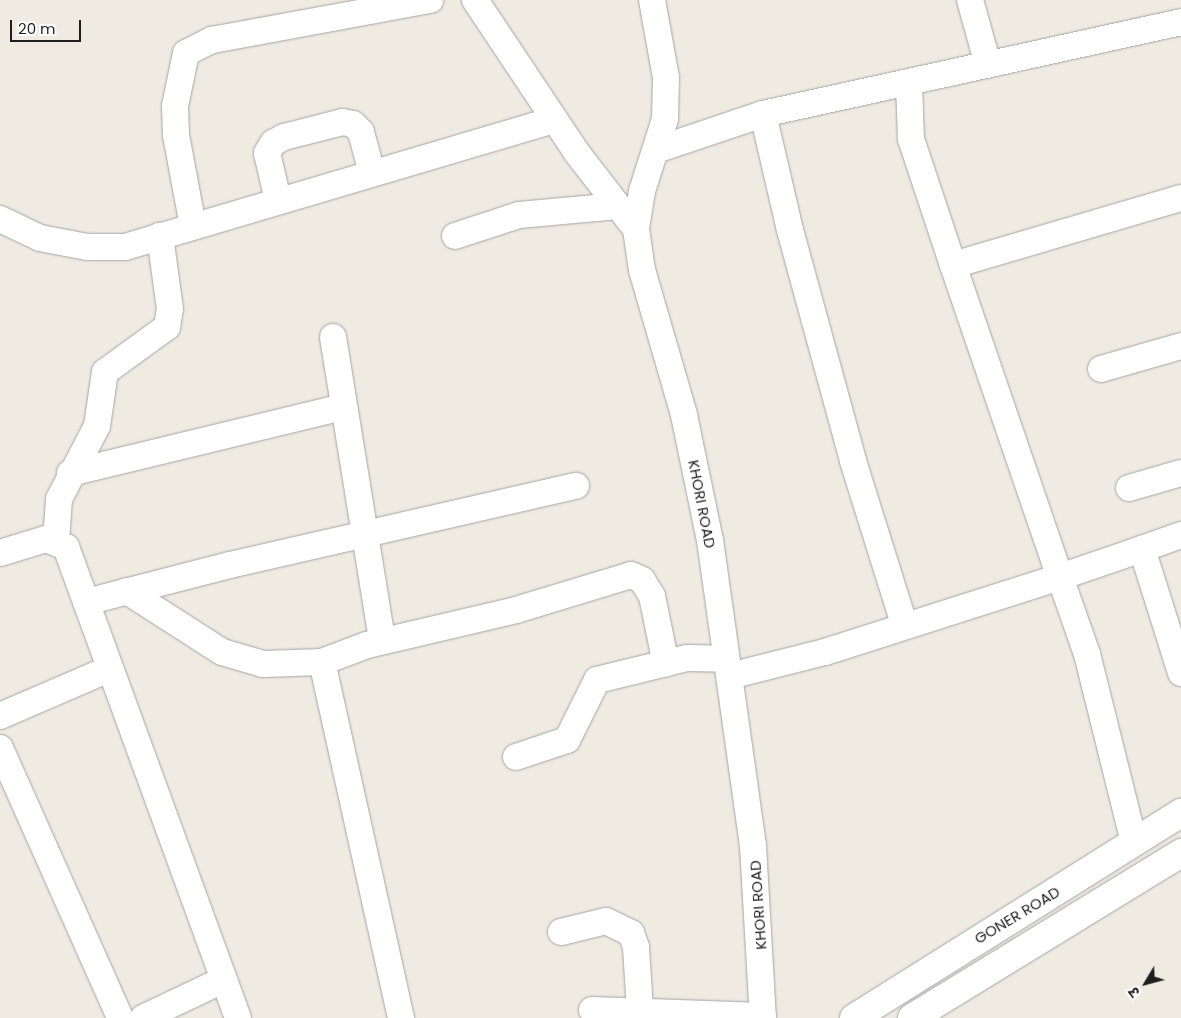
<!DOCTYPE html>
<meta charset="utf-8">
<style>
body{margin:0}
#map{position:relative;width:1181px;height:1018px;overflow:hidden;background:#f0ebe2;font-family:Poppins,"Noto Sans Devanagari",sans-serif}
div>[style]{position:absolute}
.roads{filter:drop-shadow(0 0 1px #a5a5a5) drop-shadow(0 0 1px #a5a5a5)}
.minor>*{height:26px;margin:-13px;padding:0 13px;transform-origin:13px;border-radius:13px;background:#fff}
.tertiary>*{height:28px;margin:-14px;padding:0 14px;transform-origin:14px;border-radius:14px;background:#fff}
span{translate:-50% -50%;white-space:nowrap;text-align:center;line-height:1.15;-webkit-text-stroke:5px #fff;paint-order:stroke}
.street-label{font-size:15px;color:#1e1e1e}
.north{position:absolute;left:1121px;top:958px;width:50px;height:50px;-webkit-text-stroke:4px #fff;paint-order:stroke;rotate:233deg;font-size:14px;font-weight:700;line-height:20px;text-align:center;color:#1e1e1e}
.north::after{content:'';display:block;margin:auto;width:18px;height:22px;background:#1e1e1e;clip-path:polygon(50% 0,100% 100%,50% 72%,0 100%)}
.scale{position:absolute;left:10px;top:20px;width:71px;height:22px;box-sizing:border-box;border:2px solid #1e1e1e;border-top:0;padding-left:6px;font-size:15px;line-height:18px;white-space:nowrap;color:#1e1e1e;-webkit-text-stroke:4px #fff;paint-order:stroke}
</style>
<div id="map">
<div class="roads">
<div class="minor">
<div style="left:475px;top:0;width:184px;rotate:56.3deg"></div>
<div style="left:577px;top:153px;width:96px;rotate:52.2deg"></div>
<div style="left:652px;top:0;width:79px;rotate:79.8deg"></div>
<div style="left:666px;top:78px;width:41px;rotate:91.4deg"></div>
<div style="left:665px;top:119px;width:76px;rotate:107.7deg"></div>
<div style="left:642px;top:191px;width:38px;rotate:99deg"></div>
<div style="left:636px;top:229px;width:41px;rotate:81.7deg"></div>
<div style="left:642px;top:270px;width:151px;rotate:73.8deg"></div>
<div style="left:684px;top:415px;width:128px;rotate:78.3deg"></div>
<div style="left:710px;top:540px;width:309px;rotate:82deg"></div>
<div style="left:753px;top:846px;width:172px;rotate:86.7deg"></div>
<div style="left:970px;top:0;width:67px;rotate:74.5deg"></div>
<div style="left:909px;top:83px;width:56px;rotate:88deg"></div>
<div style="left:911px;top:139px;width:133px;rotate:71.6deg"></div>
<div style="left:953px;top:265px;width:238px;rotate:-16.4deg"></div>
<div style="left:763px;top:114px;width:119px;rotate:76.9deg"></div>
<div style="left:790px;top:230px;width:239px;rotate:74.7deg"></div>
<div style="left:853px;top:461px;width:171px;rotate:72.6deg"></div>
<div style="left:659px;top:149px;width:110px;rotate:-18.6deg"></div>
<div style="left:763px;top:114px;width:428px;rotate:-12.4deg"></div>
<div style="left:278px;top:200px;width:48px;rotate:-103.2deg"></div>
<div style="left:267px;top:153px;width:12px;rotate:-59deg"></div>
<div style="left:273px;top:143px;width:13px;rotate:-29deg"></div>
<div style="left:284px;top:137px;width:61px;rotate:-14.3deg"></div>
<div style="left:343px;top:122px;width:10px;rotate:11deg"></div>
<div style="left:353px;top:124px;width:11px;rotate:45deg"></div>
<div style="left:361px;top:132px;width:42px;rotate:75deg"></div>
<div style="left:0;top:219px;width:44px;rotate:25.4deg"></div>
<div style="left:40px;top:238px;width:48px;rotate:10.8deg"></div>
<div style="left:87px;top:247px;width:38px"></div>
<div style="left:125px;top:247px;width:448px;rotate:-16.5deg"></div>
<div style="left:193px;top:226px;width:93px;rotate:-100.6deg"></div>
<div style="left:176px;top:135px;width:29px;rotate:-92deg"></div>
<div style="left:175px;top:106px;width:54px;rotate:-78.3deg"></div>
<div style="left:186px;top:53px;width:29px;rotate:-27deg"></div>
<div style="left:212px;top:40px;width:222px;rotate:-10.4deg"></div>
<div style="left:455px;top:236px;width:67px;rotate:-18.2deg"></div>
<div style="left:519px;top:215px;width:99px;rotate:-5.2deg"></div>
<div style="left:953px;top:265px;width:330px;rotate:71.1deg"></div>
<div style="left:1060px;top:577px;width:87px;rotate:-18.9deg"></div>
<div style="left:333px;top:337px;width:308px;rotate:80.8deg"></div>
<div style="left:1101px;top:369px;width:83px;rotate:-16deg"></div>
<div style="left:70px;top:473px;width:281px;rotate:-13.6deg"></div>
<div style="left:1129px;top:488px;width:54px;rotate:-16.1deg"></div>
<div style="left:1181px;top:535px;width:41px;rotate:160.3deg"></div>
<div style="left:1142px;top:549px;width:130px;rotate:72.5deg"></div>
<div style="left:56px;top:541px;width:42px;rotate:-85.9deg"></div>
<div style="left:59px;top:499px;width:82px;rotate:-62.5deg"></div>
<div style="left:97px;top:426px;width:55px;rotate:-81.6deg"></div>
<div style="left:105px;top:372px;width:77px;rotate:-36deg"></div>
<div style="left:167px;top:327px;width:18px;rotate:-81deg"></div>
<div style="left:170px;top:309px;width:74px;rotate:-97.8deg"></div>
<div style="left:0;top:553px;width:48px;rotate:-16.9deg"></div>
<div style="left:46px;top:539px;width:22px;rotate:22deg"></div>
<div style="left:66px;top:547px;width:501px;rotate:69.94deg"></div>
<div style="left:127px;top:591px;width:113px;rotate:32.7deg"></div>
<div style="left:222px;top:652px;width:43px;rotate:16.3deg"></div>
<div style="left:263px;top:664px;width:59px;rotate:-1.9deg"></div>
<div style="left:86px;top:602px;width:149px;rotate:-14.4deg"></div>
<div style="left:230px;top:565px;width:355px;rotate:-12.9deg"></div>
<div style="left:730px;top:676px;width:98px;rotate:-14.2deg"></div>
<div style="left:825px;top:652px;width:247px;rotate:-17.7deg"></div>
<div style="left:1060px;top:577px;width:82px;rotate:70.7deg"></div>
<div style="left:1087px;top:654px;width:194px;rotate:76deg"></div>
<div style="left:0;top:716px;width:119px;rotate:-23.3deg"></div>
<div style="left:0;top:748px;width:295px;rotate:66deg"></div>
<div style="left:516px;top:757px;width:54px;rotate:-18.4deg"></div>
<div style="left:567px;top:740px;width:67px;rotate:-63.4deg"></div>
<div style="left:597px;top:680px;width:93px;rotate:-13.7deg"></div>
<div style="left:687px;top:658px;width:39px;rotate:1deg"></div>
<div style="left:561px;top:932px;width:46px;rotate:-13.7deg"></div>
<div style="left:606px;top:921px;width:28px;rotate:26deg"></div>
<div style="left:631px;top:933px;width:15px;rotate:70deg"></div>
<div style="left:636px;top:947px;width:64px;rotate:86.4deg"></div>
<div style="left:592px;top:1010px;width:171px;rotate:2deg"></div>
<div style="left:143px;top:1018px;width:89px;rotate:-25.4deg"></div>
<div style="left:401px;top:1018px;width:365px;rotate:-102.5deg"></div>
<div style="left:322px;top:662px;width:48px;rotate:-20.7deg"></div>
<div style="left:367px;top:645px;width:153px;rotate:-13.2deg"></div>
<div style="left:516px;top:610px;width:120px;rotate:-16.9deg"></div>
<div style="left:631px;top:575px;width:12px;rotate:24deg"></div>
<div style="left:642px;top:580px;width:19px;rotate:58deg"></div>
<div style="left:652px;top:596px;width:69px;rotate:78.4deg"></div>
</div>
<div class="tertiary">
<div style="left:854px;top:1018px;width:386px;rotate:-32.1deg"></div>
<div style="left:912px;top:1018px;width:316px;rotate:-31.5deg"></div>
</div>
</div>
<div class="street-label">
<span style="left:702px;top:504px;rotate:79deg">KHORI ROAD</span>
<span style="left:758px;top:905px;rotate:-94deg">KHORI ROAD</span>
<span style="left:1017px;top:915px;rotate:-31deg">GONER ROAD</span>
</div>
<div class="north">उ</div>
<div class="scale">20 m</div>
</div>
